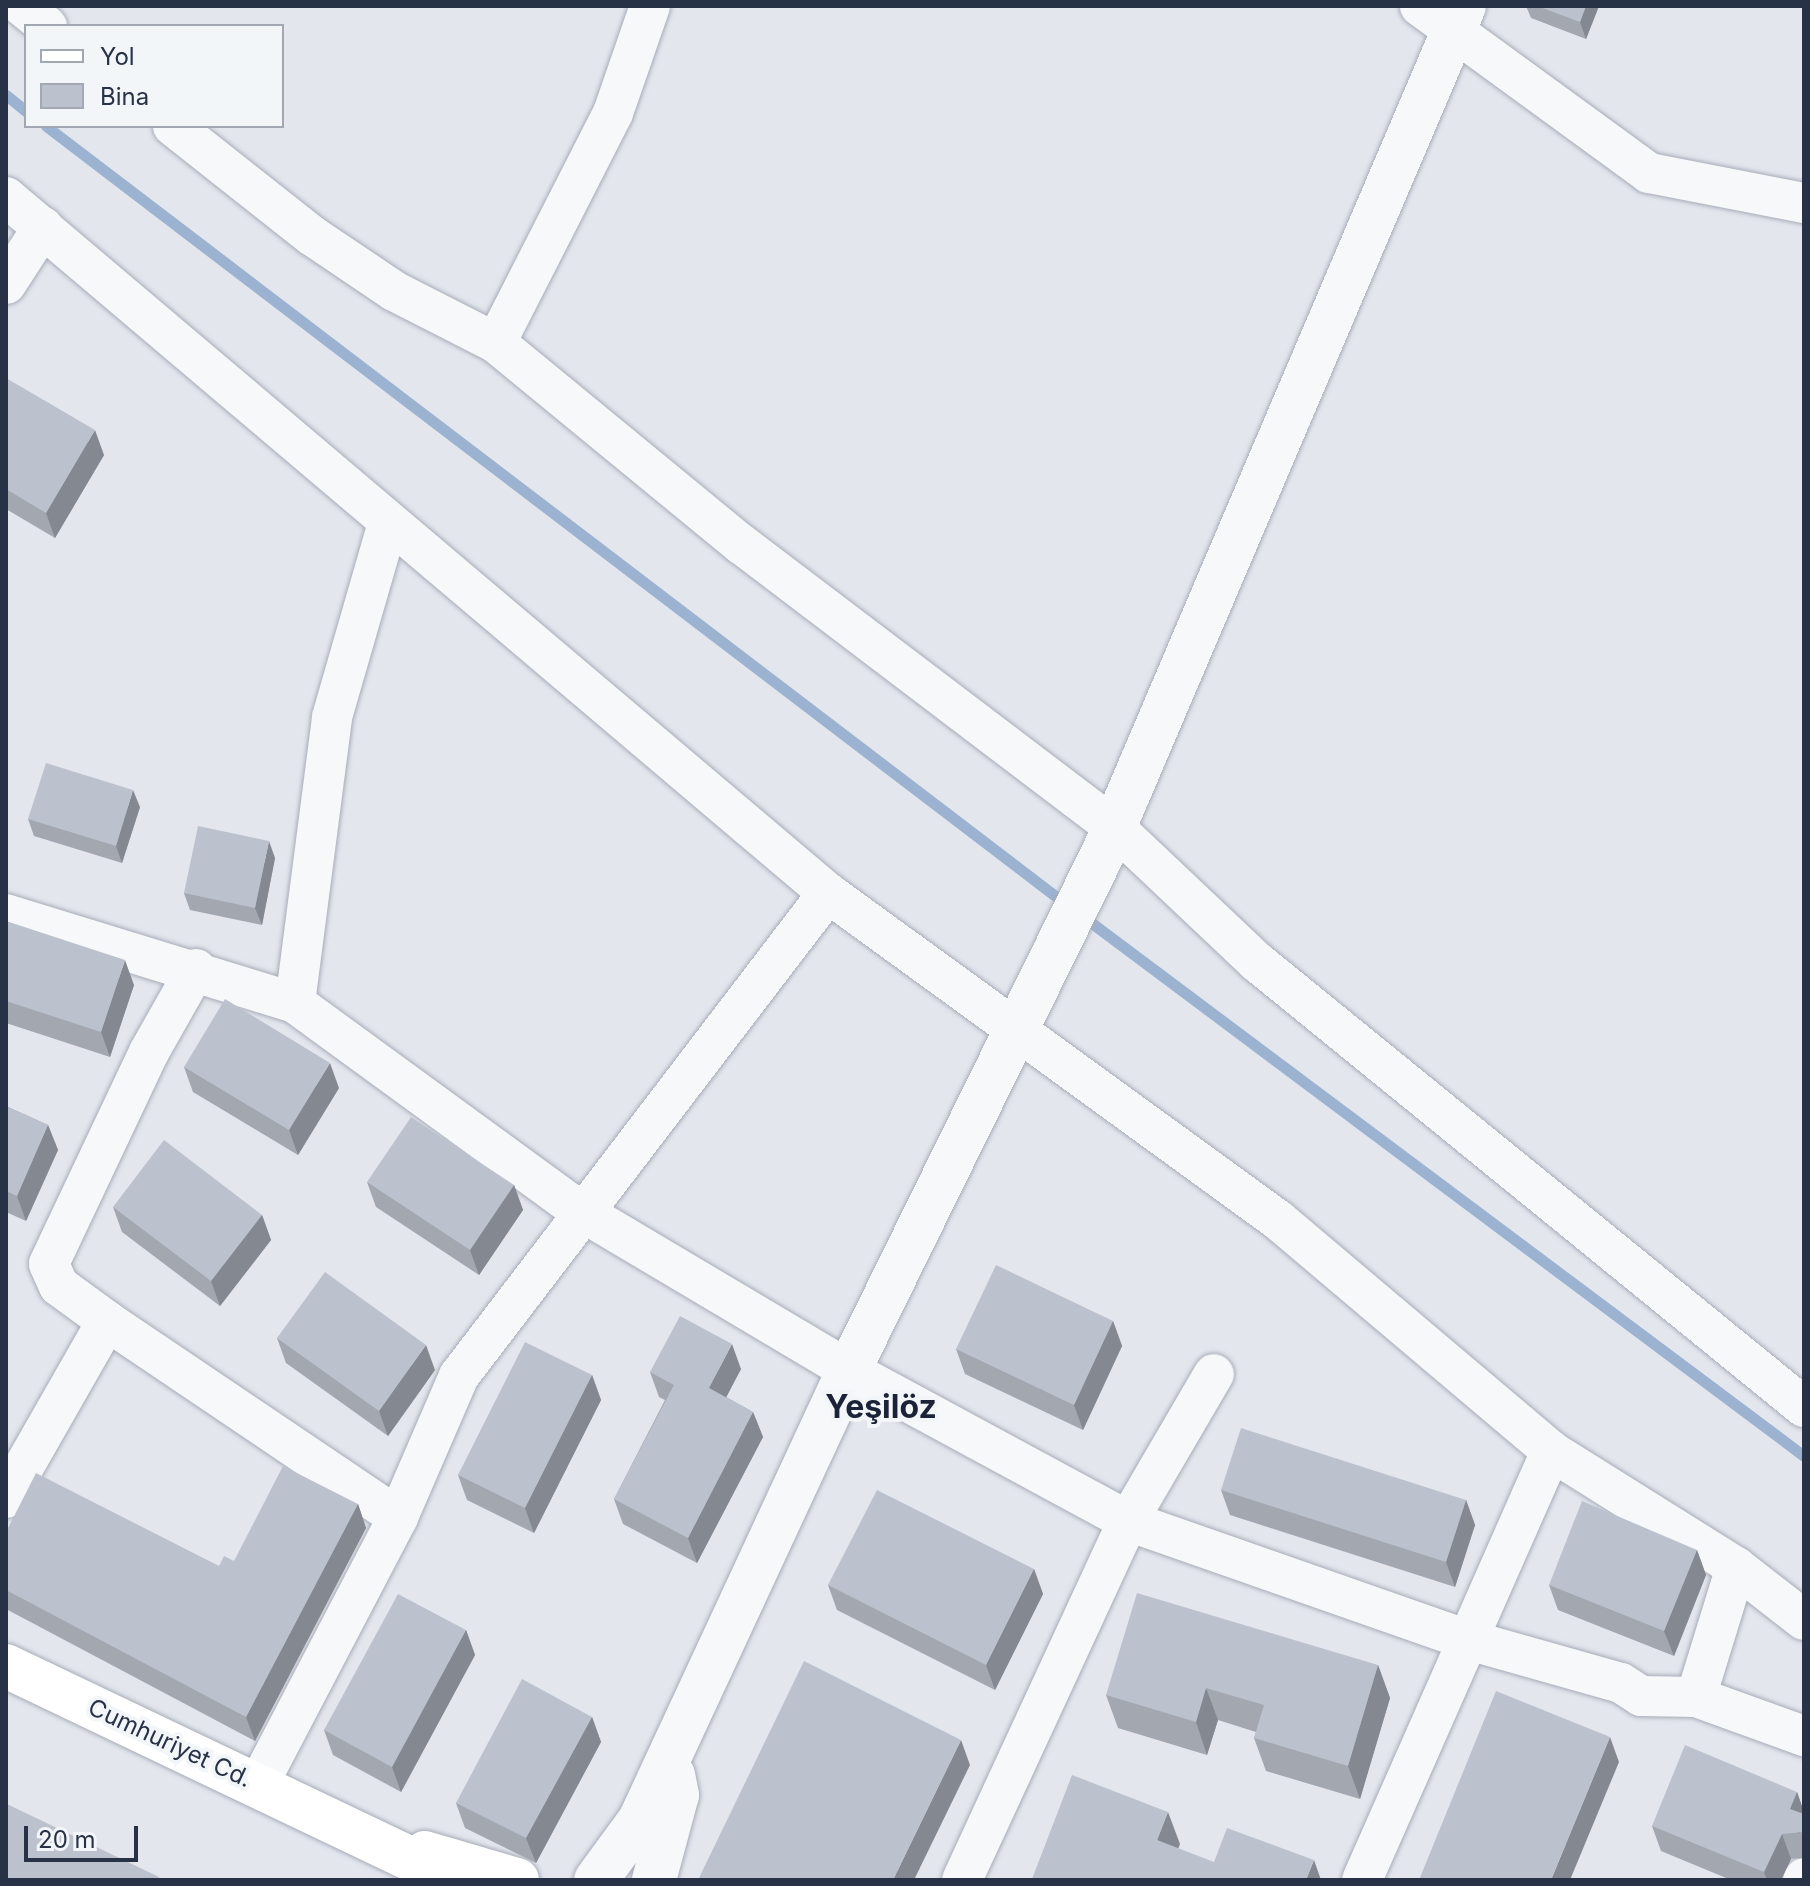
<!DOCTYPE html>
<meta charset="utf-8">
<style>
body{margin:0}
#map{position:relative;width:1810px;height:1886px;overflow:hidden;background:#e3e6ed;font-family:Inter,sans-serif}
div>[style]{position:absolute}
.stream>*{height:11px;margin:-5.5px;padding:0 5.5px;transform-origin:5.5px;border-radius:5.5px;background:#9bb2d0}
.roads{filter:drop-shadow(0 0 2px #a7acb8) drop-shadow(0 0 2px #a7acb8)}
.minor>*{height:40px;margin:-20px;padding:0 20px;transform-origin:20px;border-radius:20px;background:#f6f8fa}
.tertiary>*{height:44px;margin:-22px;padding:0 22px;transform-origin:22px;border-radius:22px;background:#f6f8fa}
.secondary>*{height:44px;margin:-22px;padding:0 22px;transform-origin:22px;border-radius:22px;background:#fff}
.wall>*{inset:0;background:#a2a7b0}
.shaded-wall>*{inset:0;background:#848890}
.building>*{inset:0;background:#bcc2cd}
span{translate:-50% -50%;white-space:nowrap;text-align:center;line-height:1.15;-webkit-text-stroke:8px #f3f6f9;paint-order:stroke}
.street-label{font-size:24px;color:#283247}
.district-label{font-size:32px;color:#1b2338;font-weight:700}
.frame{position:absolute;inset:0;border:8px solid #283247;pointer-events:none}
.legend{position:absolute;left:24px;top:24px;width:260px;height:104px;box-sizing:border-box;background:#f3f6f9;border:2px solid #a2a8b2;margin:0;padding:10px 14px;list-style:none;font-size:24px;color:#283247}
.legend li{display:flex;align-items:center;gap:16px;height:40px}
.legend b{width:40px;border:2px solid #a2a8b2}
.scale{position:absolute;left:24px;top:1826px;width:114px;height:36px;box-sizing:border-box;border:4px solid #283247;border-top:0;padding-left:10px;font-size:24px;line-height:28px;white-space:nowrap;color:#283247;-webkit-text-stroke:6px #f3f6f9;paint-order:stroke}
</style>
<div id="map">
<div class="stream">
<div style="left:6px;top:95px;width:26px;rotate:39deg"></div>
<div style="left:46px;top:126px;width:1284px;rotate:37.34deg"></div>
<div style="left:1081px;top:915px;width:903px;rotate:36.81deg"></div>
</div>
<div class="roads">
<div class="minor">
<div style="left:22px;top:6px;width:32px;rotate:39deg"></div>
<div style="left:650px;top:6px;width:113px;rotate:109.1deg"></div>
<div style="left:613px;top:113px;width:258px;rotate:117deg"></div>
<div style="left:496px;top:343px;width:317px;rotate:39.4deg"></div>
<div style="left:741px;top:544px;width:467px;rotate:37.2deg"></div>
<div style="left:1113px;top:826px;width:198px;rotate:43.4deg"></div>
<div style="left:1257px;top:962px;width:705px;rotate:39.13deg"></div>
<div style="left:1420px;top:6px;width:283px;rotate:36.1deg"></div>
<div style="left:1649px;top:173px;width:158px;rotate:11deg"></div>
<div style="left:173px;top:126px;width:176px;rotate:38.3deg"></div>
<div style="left:311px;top:235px;width:100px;rotate:34deg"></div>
<div style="left:394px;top:291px;width:114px;rotate:27deg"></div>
<div style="left:6px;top:197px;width:1077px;rotate:40.26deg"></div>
<div style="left:828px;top:893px;width:556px;rotate:36deg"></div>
<div style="left:1278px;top:1220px;width:358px;rotate:40.2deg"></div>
<div style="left:1551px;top:1451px;width:218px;rotate:32.1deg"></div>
<div style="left:1736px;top:1567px;width:86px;rotate:37.9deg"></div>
<div style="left:6px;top:284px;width:68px;rotate:-57deg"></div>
<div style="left:6px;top:914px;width:302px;rotate:17.1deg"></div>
<div style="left:295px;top:1003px;width:351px;rotate:36.1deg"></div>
<div style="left:579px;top:1210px;width:314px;rotate:30.7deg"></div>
<div style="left:849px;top:1370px;width:317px;rotate:28.4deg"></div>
<div style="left:1128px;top:1521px;width:357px;rotate:19.3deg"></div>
<div style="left:1465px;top:1639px;width:162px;rotate:15.8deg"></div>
<div style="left:1621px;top:1683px;width:24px;rotate:33deg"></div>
<div style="left:1641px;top:1696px;width:55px;rotate:1deg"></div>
<div style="left:1696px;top:1697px;width:115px;rotate:19.9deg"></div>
<div style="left:196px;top:969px;width:95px;rotate:119.5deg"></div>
<div style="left:149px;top:1052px;width:234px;rotate:115.3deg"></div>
<div style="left:49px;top:1264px;width:24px;rotate:66deg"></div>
<div style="left:59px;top:1286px;width:59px;rotate:36.1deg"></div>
<div style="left:107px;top:1321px;width:351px;rotate:34deg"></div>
<div style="left:295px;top:1003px;width:288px;rotate:-82.6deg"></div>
<div style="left:332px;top:717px;width:199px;rotate:-73.9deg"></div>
<div style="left:6px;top:1498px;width:204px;rotate:-60.3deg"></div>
<div style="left:1696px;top:1697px;width:136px;rotate:-72.9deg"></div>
<div style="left:258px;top:1785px;width:302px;rotate:-62.4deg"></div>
<div style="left:398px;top:1517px;width:154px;rotate:-66.6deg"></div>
<div style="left:459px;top:1376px;width:608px;rotate:-52.62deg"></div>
<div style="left:962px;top:1880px;width:396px;rotate:-65.2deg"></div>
<div style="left:1128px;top:1521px;width:170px;rotate:-59.7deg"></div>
<div style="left:1362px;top:1880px;width:469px;rotate:-66.2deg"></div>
<div style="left:1803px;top:1880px;width:2px;rotate:-63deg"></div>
</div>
<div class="tertiary">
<div style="left:596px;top:1880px;width:74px;rotate:-53.7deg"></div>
<div style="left:640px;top:1820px;width:496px;rotate:-65.1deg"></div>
<div style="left:849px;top:1370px;width:578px;rotate:-63.83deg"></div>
<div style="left:1104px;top:851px;width:918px;rotate:-66.92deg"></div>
<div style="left:654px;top:1880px;width:88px;rotate:-74.9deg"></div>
<div style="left:677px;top:1795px;width:20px;rotate:-101deg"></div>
</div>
<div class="secondary">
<div style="left:6px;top:1666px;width:497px;rotate:25.5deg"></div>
<div style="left:425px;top:1853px;width:96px;rotate:16.4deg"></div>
</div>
</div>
<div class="wall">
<div style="clip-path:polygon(1526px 6px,1599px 6px,1586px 39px,1531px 18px)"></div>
<div style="clip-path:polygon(6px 378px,104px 455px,55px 538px,6px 509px)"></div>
<div style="clip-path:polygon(140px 807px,122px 863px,34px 836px,28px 819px)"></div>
<div style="clip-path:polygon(275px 858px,262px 925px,190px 910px,184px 893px)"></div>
<div style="clip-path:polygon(6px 921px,134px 985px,110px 1057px,6px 1023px)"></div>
<div style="clip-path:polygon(184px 1067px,339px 1088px,298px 1155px,193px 1092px)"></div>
<div style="clip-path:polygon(6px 1106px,48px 1125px,58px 1150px,26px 1221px,6px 1212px)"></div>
<div style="clip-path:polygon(367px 1182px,514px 1185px,523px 1210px,479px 1275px,376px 1207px)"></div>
<div style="clip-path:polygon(113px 1207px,262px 1215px,271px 1240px,220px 1306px,122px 1232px)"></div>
<div style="clip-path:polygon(1113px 1321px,1122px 1346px,1083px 1430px,965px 1374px,956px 1349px)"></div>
<div style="clip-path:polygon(277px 1338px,435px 1370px,388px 1436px,286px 1363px)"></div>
<div style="clip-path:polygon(741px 1369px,726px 1397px,753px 1412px,763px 1437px,697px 1563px,623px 1524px,614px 1499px,665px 1400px,659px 1397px,650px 1372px)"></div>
<div style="clip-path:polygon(592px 1375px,601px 1400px,534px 1533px,467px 1500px,458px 1475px)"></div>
<div style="clip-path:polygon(1221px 1490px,1466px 1500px,1475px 1525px,1455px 1587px,1230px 1515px)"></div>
<div style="clip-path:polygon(358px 1504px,366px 1528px,255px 1741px,6px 1609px,6px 1532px,219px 1566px,234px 1561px)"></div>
<div style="clip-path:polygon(1697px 1550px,1706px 1575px,1674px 1656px,1558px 1610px,1549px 1585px)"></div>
<div style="clip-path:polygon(1034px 1569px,1043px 1594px,995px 1690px,837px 1610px,828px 1585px)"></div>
<div style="clip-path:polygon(466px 1630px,475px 1655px,401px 1792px,333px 1755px,324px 1730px)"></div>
<div style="clip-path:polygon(1378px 1665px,1390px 1698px,1360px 1799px,1266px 1771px,1254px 1738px,1256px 1732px,1218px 1720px,1207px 1755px,1118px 1728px,1106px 1695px)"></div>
<div style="clip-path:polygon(592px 1717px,601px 1742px,536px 1863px,465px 1828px,456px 1803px)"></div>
<div style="clip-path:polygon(1797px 1792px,1804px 1812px,1804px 1858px,1791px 1859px,1781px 1880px,1731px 1880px,1661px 1851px,1652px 1826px)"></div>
</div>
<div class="shaded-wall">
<div style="clip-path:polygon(1586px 6px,1599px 6px,1586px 39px,1580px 22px)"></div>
<div style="clip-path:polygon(95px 430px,104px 455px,55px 538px,46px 513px)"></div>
<div style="clip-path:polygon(133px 790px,140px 807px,122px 863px,116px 846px)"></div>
<div style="clip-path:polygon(269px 841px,275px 858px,262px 925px,255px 908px)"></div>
<div style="clip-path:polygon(125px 960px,134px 985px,110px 1057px,101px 1032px)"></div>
<div style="clip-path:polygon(330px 1063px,339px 1088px,298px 1155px,289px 1130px)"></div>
<div style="clip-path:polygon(48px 1125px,58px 1150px,26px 1221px,17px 1196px)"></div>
<div style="clip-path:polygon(514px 1185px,523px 1210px,479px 1275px,470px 1250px)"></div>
<div style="clip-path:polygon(262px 1215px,271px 1240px,220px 1306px,211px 1281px)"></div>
<div style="clip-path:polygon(1113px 1321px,1122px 1346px,1083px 1430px,1074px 1405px)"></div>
<div style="clip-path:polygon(732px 1344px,741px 1369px,718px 1413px,709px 1388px)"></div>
<div style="clip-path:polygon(426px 1345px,435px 1370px,388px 1436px,379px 1411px)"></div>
<div style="clip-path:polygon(592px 1375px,601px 1400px,534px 1533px,525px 1508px)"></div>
<div style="clip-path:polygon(753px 1412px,763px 1437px,697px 1563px,688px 1538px)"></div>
<div style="clip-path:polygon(1466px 1500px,1475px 1525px,1455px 1587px,1446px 1562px)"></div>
<div style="clip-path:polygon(358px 1504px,366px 1528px,255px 1741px,246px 1717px)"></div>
<div style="clip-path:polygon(1697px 1550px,1706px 1575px,1674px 1656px,1664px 1631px)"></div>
<div style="clip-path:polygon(1034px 1569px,1043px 1594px,995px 1690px,986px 1665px)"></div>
<div style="clip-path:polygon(466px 1630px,475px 1655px,401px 1792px,392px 1767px)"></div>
<div style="clip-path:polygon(1378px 1665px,1390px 1698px,1360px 1799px,1348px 1766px)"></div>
<div style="clip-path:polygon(1206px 1688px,1218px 1720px,1207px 1755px,1196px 1722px)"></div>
<div style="clip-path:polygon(592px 1717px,601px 1742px,536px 1863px,526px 1838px)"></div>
<div style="clip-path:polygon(1610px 1737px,1619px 1762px,1570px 1880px,1551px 1880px)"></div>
<div style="clip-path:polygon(961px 1740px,970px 1765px,914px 1880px,893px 1880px)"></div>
<div style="clip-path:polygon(1797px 1792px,1804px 1812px,1804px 1822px,1799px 1834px,1790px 1809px)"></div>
<div style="clip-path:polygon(1168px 1812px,1180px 1844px,1169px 1873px,1157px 1840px)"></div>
<div style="clip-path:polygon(1782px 1834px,1791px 1859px,1781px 1880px,1767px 1880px,1764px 1872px)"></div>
<div style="clip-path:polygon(1314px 1860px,1321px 1880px,1306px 1880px)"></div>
</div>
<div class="building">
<div style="clip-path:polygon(1537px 6px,1586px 6px,1580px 22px)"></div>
<div style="clip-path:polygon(6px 378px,95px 430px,46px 513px,6px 489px)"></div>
<div style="clip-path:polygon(46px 763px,133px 790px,116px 846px,28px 819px)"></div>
<div style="clip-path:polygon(198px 826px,269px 841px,255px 908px,184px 893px)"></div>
<div style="clip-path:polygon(6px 921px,125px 960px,101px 1032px,6px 1001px)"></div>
<div style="clip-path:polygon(225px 999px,330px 1063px,289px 1130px,184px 1067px)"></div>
<div style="clip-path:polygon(6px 1106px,48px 1125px,17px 1196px,6px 1191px)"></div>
<div style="clip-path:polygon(411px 1117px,514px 1185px,470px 1250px,367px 1182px)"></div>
<div style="clip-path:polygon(164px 1140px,262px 1215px,211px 1281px,113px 1207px)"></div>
<div style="clip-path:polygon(996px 1265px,1113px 1321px,1074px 1405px,956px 1349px)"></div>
<div style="clip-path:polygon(325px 1272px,426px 1345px,379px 1411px,277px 1338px)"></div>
<div style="clip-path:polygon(680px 1316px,732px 1344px,709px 1388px,753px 1412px,688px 1538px,614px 1499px,674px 1385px,650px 1372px)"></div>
<div style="clip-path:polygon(525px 1342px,592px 1375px,525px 1508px,458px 1475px)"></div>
<div style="clip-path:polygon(1241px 1428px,1466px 1500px,1446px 1562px,1221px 1490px)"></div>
<div style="clip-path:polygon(283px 1466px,358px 1504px,246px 1717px,6px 1590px,6px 1532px,36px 1473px,219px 1566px,224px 1556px,234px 1561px)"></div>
<div style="clip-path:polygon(877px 1490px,1034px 1569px,986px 1665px,828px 1585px)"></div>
<div style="clip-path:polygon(1582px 1501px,1697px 1550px,1664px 1631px,1549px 1585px)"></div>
<div style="clip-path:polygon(1137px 1593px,1378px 1665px,1348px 1766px,1254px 1738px,1264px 1705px,1206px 1688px,1196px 1722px,1106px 1695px)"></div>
<div style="clip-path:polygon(398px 1594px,466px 1630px,392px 1767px,324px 1730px)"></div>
<div style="clip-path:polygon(804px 1661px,961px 1740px,893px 1880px,698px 1880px)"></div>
<div style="clip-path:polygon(522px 1679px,592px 1717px,526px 1838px,456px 1803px)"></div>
<div style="clip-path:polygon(1496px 1691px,1610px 1737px,1551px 1880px,1419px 1880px)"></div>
<div style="clip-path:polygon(1685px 1745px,1797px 1792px,1790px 1809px,1804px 1814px,1804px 1832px,1782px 1834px,1764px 1872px,1652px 1826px)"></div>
<div style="clip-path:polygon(1072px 1775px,1168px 1812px,1157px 1840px,1214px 1862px,1227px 1828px,1314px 1860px,1306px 1880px,1035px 1880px,1032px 1879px)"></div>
<div style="clip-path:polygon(7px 1804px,159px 1877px,158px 1880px,6px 1880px,6px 1807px)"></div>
</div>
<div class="street-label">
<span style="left:170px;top:1743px;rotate:25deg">Cumhuriyet Cd.</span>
</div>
<div class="district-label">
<span style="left:881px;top:1407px">Yeşilöz</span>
</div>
<div class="frame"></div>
<ul class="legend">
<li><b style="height:10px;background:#fff"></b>Yol</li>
<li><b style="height:22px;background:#bcc2cd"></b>Bina</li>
</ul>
<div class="scale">20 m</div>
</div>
